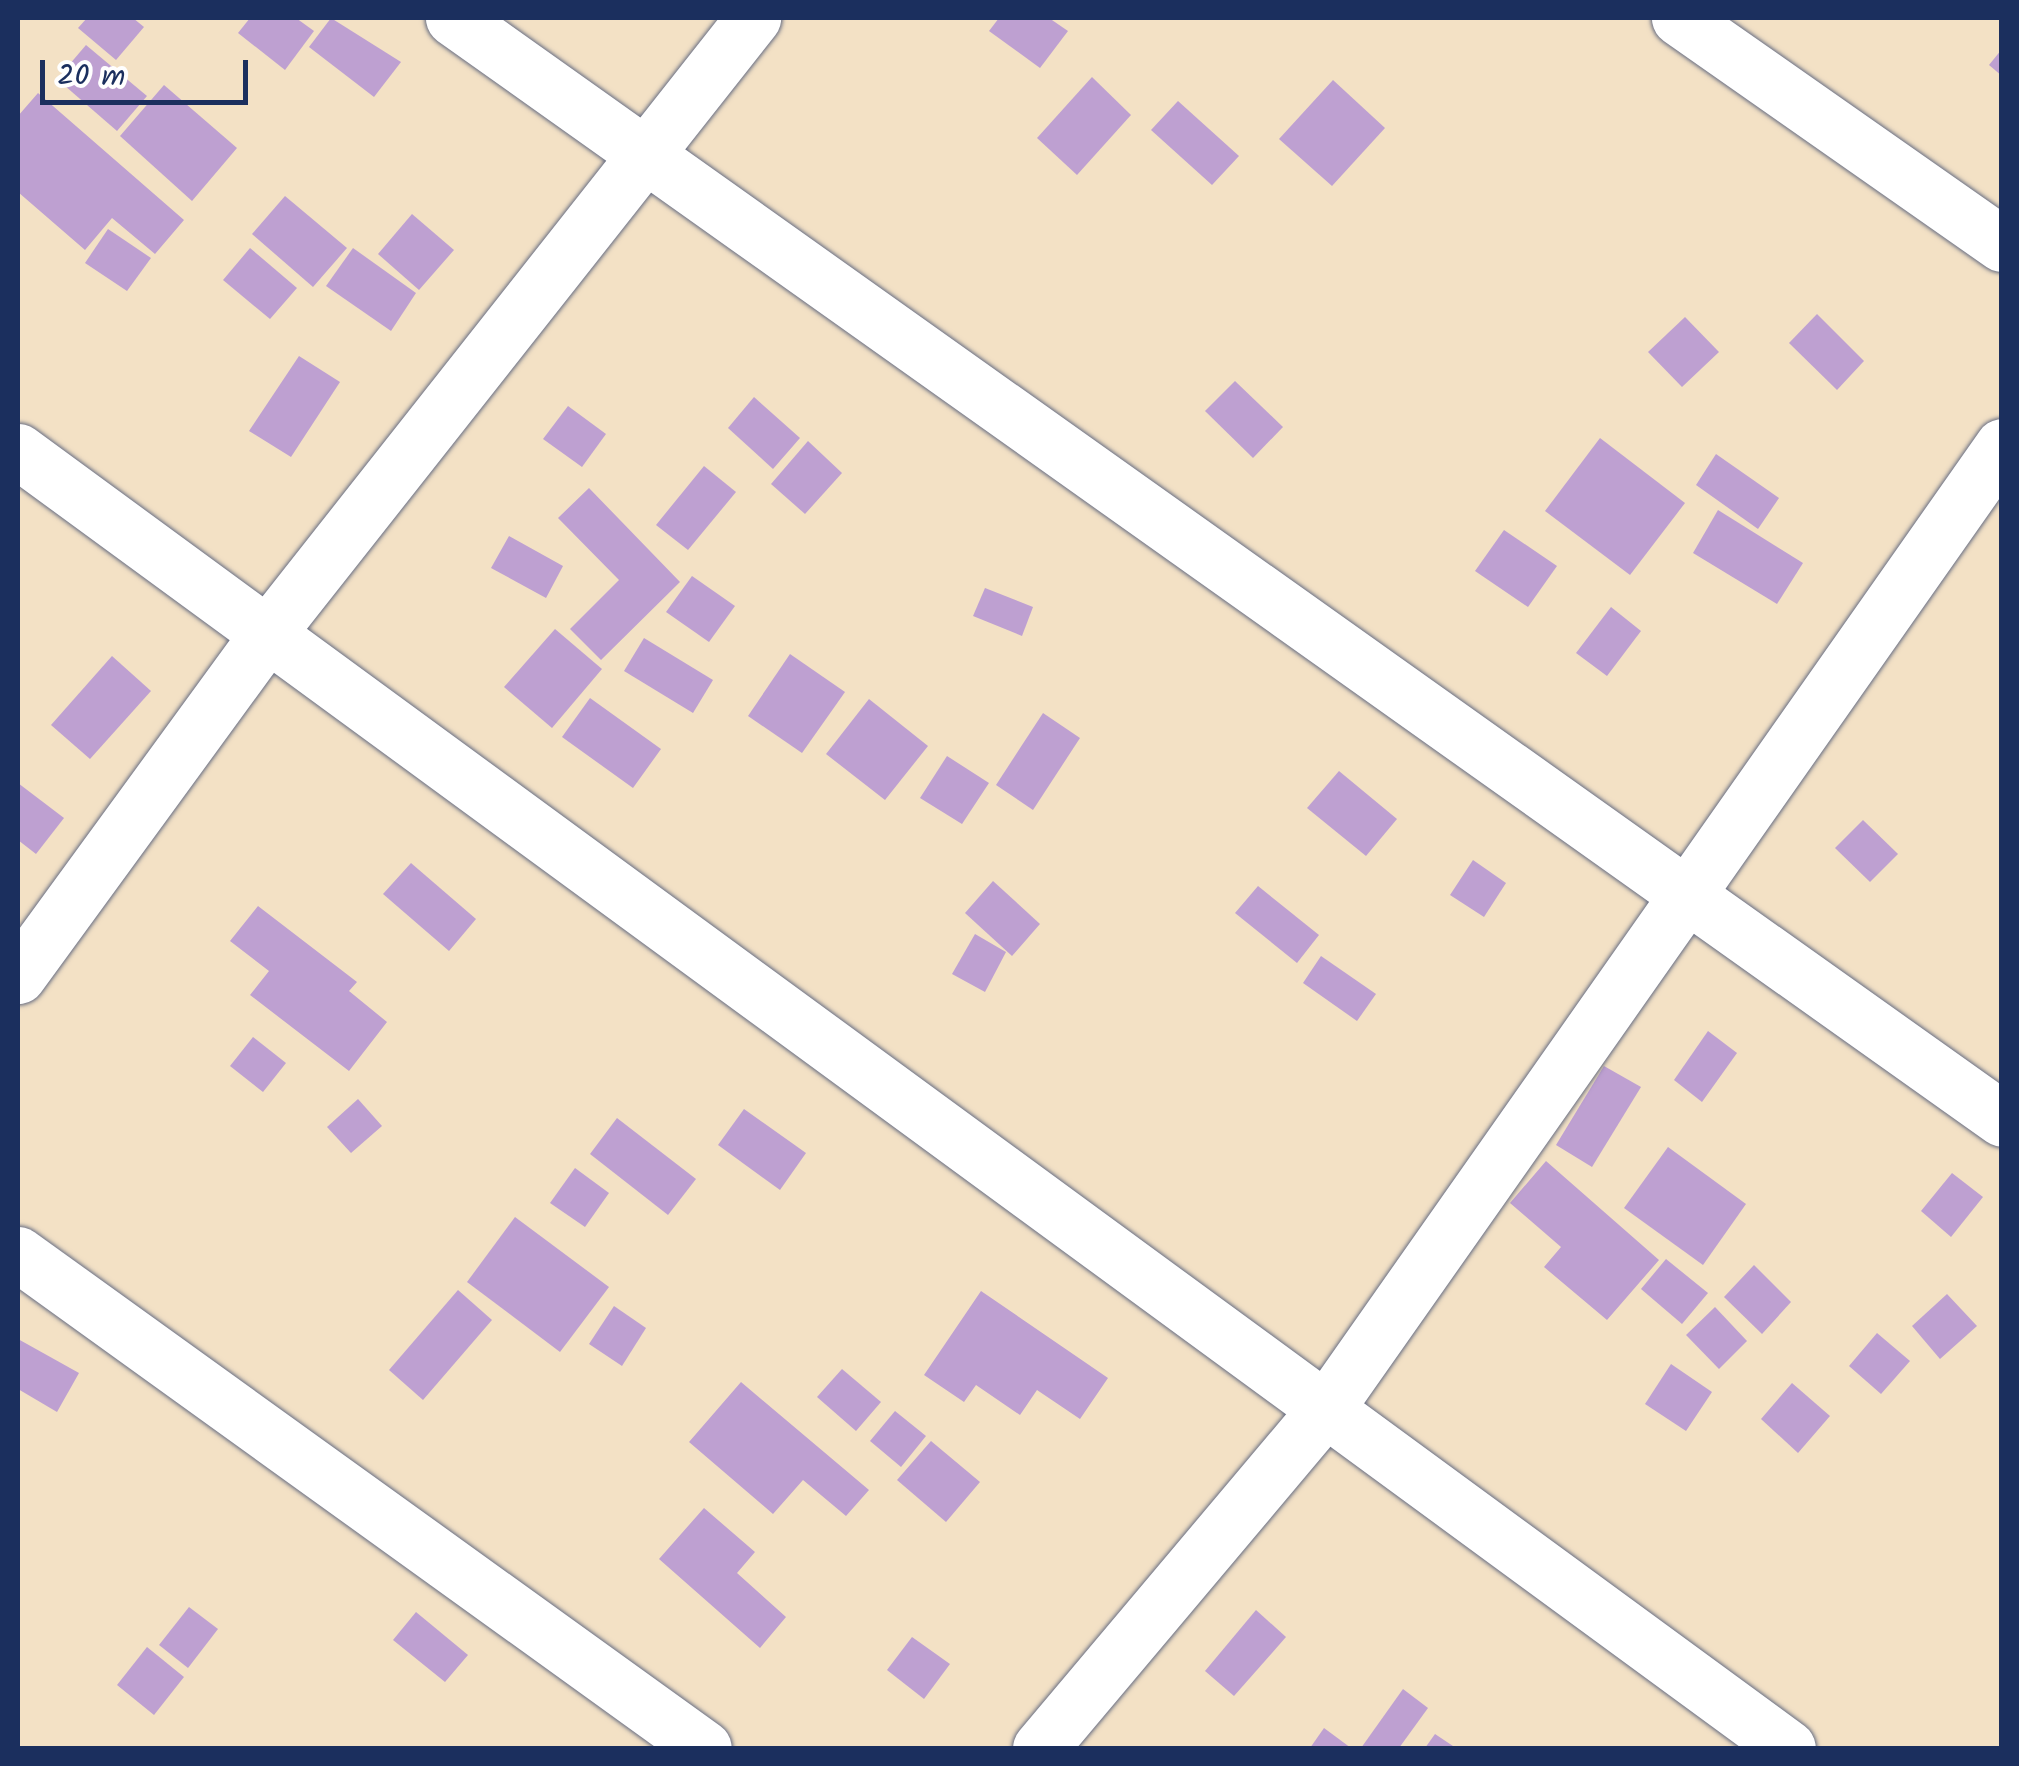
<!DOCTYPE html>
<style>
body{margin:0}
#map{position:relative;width:2019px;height:1766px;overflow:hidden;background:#f3e1c5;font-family:Kalam,sans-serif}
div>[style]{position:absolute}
.building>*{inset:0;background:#bea0d1}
.roads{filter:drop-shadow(0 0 2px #676d82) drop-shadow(0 0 2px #676d82)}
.minor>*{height:55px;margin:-27.5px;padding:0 27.5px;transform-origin:27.5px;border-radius:27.5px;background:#fff}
span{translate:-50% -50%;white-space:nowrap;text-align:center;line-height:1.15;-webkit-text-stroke:8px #fff;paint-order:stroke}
.frame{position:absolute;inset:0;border:20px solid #1b2f5e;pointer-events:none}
.scale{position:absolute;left:40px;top:60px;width:208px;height:45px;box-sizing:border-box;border:5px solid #1b2f5e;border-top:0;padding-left:12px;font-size:30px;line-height:35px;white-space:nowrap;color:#1b2f5e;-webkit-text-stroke:8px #fff;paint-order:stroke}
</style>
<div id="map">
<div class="building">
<div style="clip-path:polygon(87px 18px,133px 18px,144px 27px,116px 60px,78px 28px)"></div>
<div style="clip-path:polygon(250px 18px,296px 18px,314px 31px,285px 70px,238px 33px)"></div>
<div style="clip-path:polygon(331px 18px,401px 62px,374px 97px,309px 47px)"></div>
<div style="clip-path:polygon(999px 18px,1049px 18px,1068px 31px,1040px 68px,989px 31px)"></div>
<div style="clip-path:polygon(86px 45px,147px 96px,117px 131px,57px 79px)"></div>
<div style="clip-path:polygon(2002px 49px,2002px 76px,1989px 65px)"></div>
<div style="clip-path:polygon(1092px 77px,1131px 115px,1077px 175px,1037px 138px)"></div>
<div style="clip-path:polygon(1333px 80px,1385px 128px,1332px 186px,1279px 139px)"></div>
<div style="clip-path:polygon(164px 85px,237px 148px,192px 201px,120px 136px)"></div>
<div style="clip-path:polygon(38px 93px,184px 220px,155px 254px,112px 218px,85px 250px,18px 192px,18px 116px)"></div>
<div style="clip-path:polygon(1178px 101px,1239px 156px,1212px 185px,1151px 130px)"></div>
<div style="clip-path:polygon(285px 196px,347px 248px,313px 287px,252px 234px)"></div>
<div style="clip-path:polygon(412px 214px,454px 250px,419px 290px,378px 254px)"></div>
<div style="clip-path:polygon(108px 229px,151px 258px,127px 291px,85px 263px)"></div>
<div style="clip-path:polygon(250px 248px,297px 288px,270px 319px,223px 280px)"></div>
<div style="clip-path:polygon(353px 248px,416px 293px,391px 331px,326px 286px)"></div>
<div style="clip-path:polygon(1817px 314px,1864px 361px,1837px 390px,1789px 343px)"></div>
<div style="clip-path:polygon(1685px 317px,1719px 352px,1682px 387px,1648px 352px)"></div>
<div style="clip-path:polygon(299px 356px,340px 382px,291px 457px,249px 431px)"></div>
<div style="clip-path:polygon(1235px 381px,1283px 427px,1253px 458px,1205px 411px)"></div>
<div style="clip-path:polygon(754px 397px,800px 438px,773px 469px,728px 428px)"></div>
<div style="clip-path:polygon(568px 406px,606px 434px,582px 467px,543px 439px)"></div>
<div style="clip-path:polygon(1600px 438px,1685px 503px,1630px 575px,1545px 511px)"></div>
<div style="clip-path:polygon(808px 441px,842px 473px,805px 514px,771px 484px)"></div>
<div style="clip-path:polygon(1716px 454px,1779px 498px,1758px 529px,1696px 485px)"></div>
<div style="clip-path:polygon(704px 466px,736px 492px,688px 550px,656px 525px)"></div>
<div style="clip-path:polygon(589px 488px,680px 582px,601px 660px,570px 629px,619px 580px,558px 518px)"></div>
<div style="clip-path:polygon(1718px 510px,1803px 563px,1777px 604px,1693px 553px)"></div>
<div style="clip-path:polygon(1504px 530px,1557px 566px,1528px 607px,1475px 571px)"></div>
<div style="clip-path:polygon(509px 536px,563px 566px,546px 598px,491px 568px)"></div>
<div style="clip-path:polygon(692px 576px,735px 606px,709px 642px,666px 612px)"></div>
<div style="clip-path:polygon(985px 588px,1033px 607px,1022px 636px,973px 616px)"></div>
<div style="clip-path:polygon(1611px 607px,1641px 631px,1607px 676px,1576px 653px)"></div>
<div style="clip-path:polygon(555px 629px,602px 669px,552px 728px,504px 687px)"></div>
<div style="clip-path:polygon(644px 638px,713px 680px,693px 713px,624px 671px)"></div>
<div style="clip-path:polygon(790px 654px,845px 692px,802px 753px,748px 716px)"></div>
<div style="clip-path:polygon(112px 656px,151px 691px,90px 759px,51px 725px)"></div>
<div style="clip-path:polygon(590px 698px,661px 749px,633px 788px,562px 737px)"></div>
<div style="clip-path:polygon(869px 699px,928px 746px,885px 800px,826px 754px)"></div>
<div style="clip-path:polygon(1043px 713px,1080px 738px,1033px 810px,996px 785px)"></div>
<div style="clip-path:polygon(947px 756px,989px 783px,962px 824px,920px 798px)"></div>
<div style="clip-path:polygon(1339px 771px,1397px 819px,1366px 856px,1307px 808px)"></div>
<div style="clip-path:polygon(18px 783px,64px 818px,36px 854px,18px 840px)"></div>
<div style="clip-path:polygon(1863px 820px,1898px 854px,1870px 882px,1835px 848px)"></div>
<div style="clip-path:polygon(1473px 860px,1506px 883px,1484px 917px,1450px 895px)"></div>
<div style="clip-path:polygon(411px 863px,476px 919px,449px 951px,383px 894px)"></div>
<div style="clip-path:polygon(993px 881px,1040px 924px,1012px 956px,965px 913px)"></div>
<div style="clip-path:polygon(1258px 886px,1319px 935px,1297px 963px,1235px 913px)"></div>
<div style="clip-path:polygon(258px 906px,357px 982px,349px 991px,387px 1022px,349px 1071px,250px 995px,269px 971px,230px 941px)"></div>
<div style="clip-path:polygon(975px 934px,1006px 952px,985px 992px,952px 974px)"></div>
<div style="clip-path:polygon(1321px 956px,1376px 994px,1357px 1021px,1303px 983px)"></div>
<div style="clip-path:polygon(1708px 1031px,1737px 1053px,1702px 1102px,1674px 1080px)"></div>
<div style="clip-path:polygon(253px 1037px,286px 1063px,263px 1092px,230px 1066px)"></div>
<div style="clip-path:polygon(1604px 1066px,1641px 1087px,1592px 1167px,1556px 1145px)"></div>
<div style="clip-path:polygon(358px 1099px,382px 1126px,351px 1153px,327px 1127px)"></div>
<div style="clip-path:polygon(744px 1109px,806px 1153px,780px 1190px,718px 1145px)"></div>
<div style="clip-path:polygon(617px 1118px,696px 1179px,668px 1215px,590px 1154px)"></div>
<div style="clip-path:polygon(1668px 1147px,1746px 1204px,1703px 1265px,1624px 1208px)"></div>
<div style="clip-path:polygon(1546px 1161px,1659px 1260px,1607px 1320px,1544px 1267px,1561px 1247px,1510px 1203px)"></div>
<div style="clip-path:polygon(575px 1168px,609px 1193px,585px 1227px,550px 1203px)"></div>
<div style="clip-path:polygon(1952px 1173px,1983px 1197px,1951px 1237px,1921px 1211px)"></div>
<div style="clip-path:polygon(515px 1217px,609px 1287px,560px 1352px,467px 1282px)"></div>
<div style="clip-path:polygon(1666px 1259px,1708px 1293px,1682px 1324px,1641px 1289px)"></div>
<div style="clip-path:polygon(1754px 1265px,1791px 1302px,1762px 1334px,1724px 1297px)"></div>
<div style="clip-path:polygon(458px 1290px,492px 1320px,423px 1400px,389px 1370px)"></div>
<div style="clip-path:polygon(981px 1291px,1108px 1378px,1080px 1419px,1037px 1390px,1020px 1415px,976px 1385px,964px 1402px,924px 1375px)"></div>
<div style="clip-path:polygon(1947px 1294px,1977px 1326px,1940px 1359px,1912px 1326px)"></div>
<div style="clip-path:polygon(614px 1306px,646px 1328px,622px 1366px,589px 1344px)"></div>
<div style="clip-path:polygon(1715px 1307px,1747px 1341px,1719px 1369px,1686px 1335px)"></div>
<div style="clip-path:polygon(1877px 1333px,1910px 1361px,1881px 1394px,1849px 1366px)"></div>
<div style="clip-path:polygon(18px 1339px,79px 1373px,57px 1412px,18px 1389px)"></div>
<div style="clip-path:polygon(1671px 1364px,1712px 1392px,1686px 1431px,1645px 1404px)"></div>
<div style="clip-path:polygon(842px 1369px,881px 1402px,856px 1431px,817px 1397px)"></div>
<div style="clip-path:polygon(741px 1382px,869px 1490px,846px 1516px,803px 1480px,773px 1514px,689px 1442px)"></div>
<div style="clip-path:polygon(1792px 1383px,1830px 1416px,1798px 1453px,1761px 1419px)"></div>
<div style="clip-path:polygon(895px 1411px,926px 1436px,901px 1467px,870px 1441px)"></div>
<div style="clip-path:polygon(931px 1441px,980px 1482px,946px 1522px,897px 1480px)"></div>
<div style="clip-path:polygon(704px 1508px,755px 1552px,737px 1573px,786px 1617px,760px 1648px,659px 1559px)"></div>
<div style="clip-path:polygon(189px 1607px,218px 1629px,188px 1668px,159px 1645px)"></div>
<div style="clip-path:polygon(1256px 1610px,1286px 1637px,1234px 1696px,1205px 1671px)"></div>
<div style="clip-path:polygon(416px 1612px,468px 1655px,445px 1682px,393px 1640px)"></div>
<div style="clip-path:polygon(912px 1637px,950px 1664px,924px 1699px,887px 1670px)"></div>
<div style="clip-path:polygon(147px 1647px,184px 1677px,154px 1715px,117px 1685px)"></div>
<div style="clip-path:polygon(1403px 1689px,1428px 1708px,1399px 1748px,1361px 1748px)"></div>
<div style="clip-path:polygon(1324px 1728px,1351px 1748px,1310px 1748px)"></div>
<div style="clip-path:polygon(1435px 1734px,1456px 1748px,1425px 1748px)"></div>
</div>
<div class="roads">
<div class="minor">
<div style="left:453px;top:18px;width:1900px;rotate:35.4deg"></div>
<div style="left:1679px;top:18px;width:394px;rotate:35deg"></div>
<div style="left:18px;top:451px;width:2194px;rotate:36.23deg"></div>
<div style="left:18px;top:976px;width:423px;rotate:-53.9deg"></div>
<div style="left:267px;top:634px;width:785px;rotate:-51.73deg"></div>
<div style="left:18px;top:1254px;width:845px;rotate:35.76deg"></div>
<div style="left:1040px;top:1748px;width:442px;rotate:-49.9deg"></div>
<div style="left:1325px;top:1410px;width:1178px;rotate:-54.92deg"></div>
</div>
</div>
<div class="frame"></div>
<div class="scale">20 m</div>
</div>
